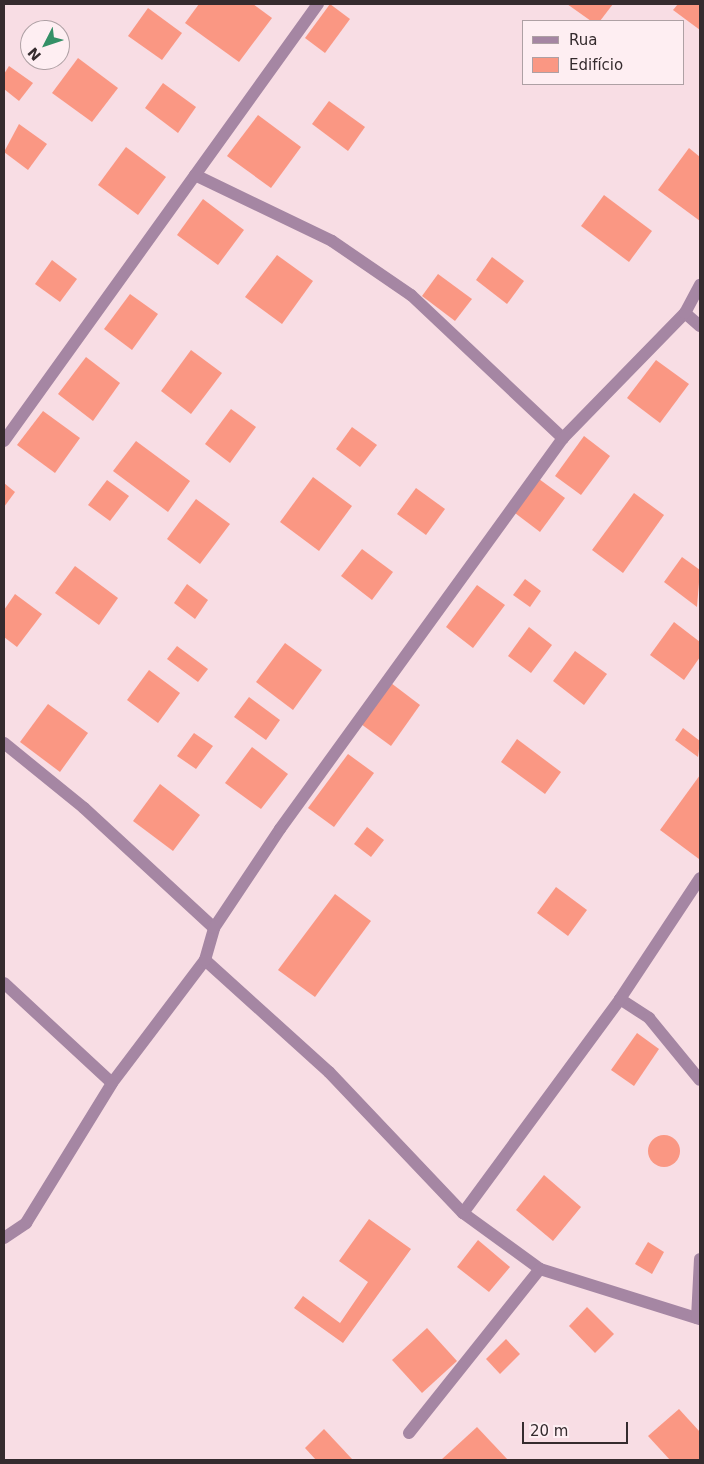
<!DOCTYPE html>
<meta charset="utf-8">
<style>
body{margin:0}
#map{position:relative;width:704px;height:1464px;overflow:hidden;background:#f8dde4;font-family:"DejaVu Sans",sans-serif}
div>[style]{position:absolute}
.building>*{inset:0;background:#fa9783}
.round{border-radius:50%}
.minor>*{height:12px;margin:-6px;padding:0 6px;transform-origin:6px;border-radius:6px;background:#a586a3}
span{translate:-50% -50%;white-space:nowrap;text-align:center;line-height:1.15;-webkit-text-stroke:4px #feeef2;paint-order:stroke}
.frame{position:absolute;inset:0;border:5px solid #352b2e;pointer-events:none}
.legend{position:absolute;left:522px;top:20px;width:162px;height:65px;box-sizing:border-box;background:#feeef2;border:1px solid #aea0a4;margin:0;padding:6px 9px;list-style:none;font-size:15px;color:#352b2e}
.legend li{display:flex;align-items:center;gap:10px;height:25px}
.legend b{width:25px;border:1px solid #aea0a4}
.north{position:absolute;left:20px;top:20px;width:50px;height:50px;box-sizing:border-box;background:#feeef2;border:1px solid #aea0a4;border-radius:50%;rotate:229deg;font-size:14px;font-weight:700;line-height:20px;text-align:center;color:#352b2e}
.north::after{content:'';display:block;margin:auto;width:18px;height:22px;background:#349067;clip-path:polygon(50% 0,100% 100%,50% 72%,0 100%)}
.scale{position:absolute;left:522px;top:1422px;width:106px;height:22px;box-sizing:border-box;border:2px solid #352b2e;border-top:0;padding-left:6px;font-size:15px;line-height:18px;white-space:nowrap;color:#352b2e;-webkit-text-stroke:4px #feeef2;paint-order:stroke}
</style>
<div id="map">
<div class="building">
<div style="clip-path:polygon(199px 4px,253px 4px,272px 18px,239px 62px,185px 23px)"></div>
<div style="clip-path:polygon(330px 4px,350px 19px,325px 53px,305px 38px)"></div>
<div style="clip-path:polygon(567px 4px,613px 4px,600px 21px,591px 21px)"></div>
<div style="clip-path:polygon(678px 4px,700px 4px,700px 30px,673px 10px)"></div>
<div style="clip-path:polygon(148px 8px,182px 33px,162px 60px,128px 36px)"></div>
<div style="clip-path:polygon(78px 58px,118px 88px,92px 122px,52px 93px)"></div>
<div style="clip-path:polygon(9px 66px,33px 83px,19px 101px,4px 89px,4px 74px)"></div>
<div style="clip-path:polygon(163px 83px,196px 107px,178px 133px,145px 108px)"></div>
<div style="clip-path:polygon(329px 101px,365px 127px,348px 151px,312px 124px)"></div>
<div style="clip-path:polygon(258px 115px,301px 147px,271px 188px,227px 156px)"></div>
<div style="clip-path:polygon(19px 124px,47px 144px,28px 170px,4px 152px)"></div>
<div style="clip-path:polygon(126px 147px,166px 177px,138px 215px,98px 185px)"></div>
<div style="clip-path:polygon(689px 148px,700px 157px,700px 221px,658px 190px)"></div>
<div style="clip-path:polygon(604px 195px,652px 231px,629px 262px,581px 226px)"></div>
<div style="clip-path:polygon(203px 199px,244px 230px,218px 265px,177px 235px)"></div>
<div style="clip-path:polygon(277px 255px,313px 281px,282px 324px,245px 297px)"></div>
<div style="clip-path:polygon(492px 257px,524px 281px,507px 304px,476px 280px)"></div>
<div style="clip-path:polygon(52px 260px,77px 279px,60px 302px,35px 284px)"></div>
<div style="clip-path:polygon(438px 274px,472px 299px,455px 321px,422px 296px)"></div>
<div style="clip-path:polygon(130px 294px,158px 314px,132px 350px,104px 329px)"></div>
<div style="clip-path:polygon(191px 350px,222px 373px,191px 414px,161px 391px)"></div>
<div style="clip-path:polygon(86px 357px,120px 383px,93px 421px,58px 394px)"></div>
<div style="clip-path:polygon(656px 360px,689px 384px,660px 423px,627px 398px)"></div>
<div style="clip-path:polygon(231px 409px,256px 427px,230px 463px,205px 444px)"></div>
<div style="clip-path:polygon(43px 411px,80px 438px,55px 473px,17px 445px)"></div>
<div style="clip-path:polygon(352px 427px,377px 445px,360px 467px,336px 449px)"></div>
<div style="clip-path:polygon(584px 436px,610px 456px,581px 495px,555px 476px)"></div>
<div style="clip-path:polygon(136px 441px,190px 481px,168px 512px,113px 471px)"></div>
<div style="clip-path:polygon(313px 477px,352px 506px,319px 551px,280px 522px)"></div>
<div style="clip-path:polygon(539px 479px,565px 498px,540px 532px,515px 513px)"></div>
<div style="clip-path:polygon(107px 480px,129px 496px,110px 521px,88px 505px)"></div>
<div style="clip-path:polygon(4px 483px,15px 492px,4px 507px)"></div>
<div style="clip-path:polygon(416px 488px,445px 509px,426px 535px,397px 514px)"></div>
<div style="clip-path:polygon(634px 493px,664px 515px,623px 573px,592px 550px)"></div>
<div style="clip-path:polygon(196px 499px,230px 524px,200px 564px,167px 539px)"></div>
<div style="clip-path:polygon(362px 549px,393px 572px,372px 600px,341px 576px)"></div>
<div style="clip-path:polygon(682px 557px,700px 570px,697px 607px,664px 582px)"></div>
<div style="clip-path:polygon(75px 566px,118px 598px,99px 625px,55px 593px)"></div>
<div style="clip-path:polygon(525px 579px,541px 591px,530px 607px,513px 595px)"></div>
<div style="clip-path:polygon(187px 584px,208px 600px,195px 619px,174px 603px)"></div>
<div style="clip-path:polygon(477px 585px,505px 605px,473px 648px,446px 627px)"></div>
<div style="clip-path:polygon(15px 594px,42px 614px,17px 647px,4px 637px,4px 610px)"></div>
<div style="clip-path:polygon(674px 622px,700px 642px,700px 657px,684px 680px,650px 655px)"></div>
<div style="clip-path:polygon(529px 627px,552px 645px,531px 673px,508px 656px)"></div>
<div style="clip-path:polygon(285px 643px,322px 670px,293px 710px,256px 682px)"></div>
<div style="clip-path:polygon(177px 646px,208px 669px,198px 682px,167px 659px)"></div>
<div style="clip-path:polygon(575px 651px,607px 674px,584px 705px,553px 681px)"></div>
<div style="clip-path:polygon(149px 670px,180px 693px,158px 723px,127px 700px)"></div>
<div style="clip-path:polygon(391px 683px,420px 705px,391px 746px,361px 724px)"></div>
<div style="clip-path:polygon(249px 697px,280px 720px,266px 740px,234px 717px)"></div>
<div style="clip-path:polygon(48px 704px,88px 733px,60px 772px,20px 742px)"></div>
<div style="clip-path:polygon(683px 728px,700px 741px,698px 757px,675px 740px)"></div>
<div style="clip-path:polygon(194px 733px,213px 746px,196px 769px,177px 756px)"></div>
<div style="clip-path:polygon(517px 739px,561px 772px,545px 794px,501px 762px)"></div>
<div style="clip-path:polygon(252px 747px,288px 774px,261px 809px,225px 783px)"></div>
<div style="clip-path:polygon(348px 754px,374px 773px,334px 827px,308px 808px)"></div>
<div style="clip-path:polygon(700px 775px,700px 857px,699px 859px,660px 830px)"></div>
<div style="clip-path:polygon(160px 784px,200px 815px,173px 851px,133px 821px)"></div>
<div style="clip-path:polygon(367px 827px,384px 840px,371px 857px,354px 844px)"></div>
<div style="clip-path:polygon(556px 887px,587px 910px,568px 936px,537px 913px)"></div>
<div style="clip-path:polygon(335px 894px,371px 921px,315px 997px,278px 970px)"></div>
<div style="clip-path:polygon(637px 1033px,659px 1049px,634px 1086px,611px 1070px)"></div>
<div class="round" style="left:648px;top:1135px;width:32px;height:32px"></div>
<div style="clip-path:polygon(544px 1175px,581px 1207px,553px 1241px,516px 1210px)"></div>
<div style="clip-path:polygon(369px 1219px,411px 1249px,343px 1343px,294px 1308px,303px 1296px,340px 1323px,368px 1282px,339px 1261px)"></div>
<div style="clip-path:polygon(478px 1240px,510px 1267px,489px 1292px,457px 1267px)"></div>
<div style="clip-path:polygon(648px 1242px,664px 1252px,652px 1274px,635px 1264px)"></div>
<div style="clip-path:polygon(587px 1307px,614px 1334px,595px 1353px,569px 1326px)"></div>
<div style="clip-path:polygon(427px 1328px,457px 1361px,422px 1393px,392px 1360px)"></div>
<div style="clip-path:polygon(506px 1339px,520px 1354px,500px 1374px,486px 1359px)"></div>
<div style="clip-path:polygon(679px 1409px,700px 1432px,700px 1460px,670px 1460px,648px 1436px)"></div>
<div style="clip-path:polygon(477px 1427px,508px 1460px,441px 1460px)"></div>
<div style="clip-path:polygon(324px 1429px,352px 1459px,350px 1460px,316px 1460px,305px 1448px)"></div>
</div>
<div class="minor">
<div style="left:195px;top:175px;width:152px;rotate:25.7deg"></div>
<div style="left:332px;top:241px;width:96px;rotate:34.4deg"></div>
<div style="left:411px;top:295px;width:209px;rotate:43.3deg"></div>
<div style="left:685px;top:313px;width:20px;rotate:41deg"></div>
<div style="left:4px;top:441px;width:538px;rotate:-54.3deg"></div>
<div style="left:4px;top:743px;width:103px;rotate:39.1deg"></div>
<div style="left:84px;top:808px;width:177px;rotate:42.7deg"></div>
<div style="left:205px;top:960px;width:167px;rotate:42.1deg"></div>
<div style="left:329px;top:1072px;width:195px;rotate:46.5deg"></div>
<div style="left:463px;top:1213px;width:95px;rotate:36deg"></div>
<div style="left:540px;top:1269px;width:168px;rotate:17.4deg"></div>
<div style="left:4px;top:983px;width:147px;rotate:42.8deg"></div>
<div style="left:620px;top:999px;width:35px;rotate:33deg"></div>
<div style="left:649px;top:1018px;width:80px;rotate:50.6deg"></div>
<div style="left:463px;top:1213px;width:265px;rotate:-53.7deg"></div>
<div style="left:620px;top:999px;width:145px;rotate:-56.5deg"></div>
<div style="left:4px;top:1238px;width:27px;rotate:-34deg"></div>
<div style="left:26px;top:1223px;width:164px;rotate:-58.4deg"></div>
<div style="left:112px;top:1083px;width:154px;rotate:-52.9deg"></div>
<div style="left:205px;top:960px;width:33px;rotate:-74deg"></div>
<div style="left:214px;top:928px;width:119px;rotate:-56.3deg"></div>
<div style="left:280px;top:829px;width:483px;rotate:-54.1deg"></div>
<div style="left:563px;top:438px;width:175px;rotate:-45.7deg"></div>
<div style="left:685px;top:313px;width:32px;rotate:-62deg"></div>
<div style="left:697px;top:1318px;width:59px;rotate:-87.1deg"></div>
<div style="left:409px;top:1433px;width:210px;rotate:-51.4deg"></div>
</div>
<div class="frame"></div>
<ul class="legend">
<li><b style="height:6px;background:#a586a3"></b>Rua</li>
<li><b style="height:14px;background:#fa9783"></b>Edifício</li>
</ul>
<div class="north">N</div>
<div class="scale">20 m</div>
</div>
